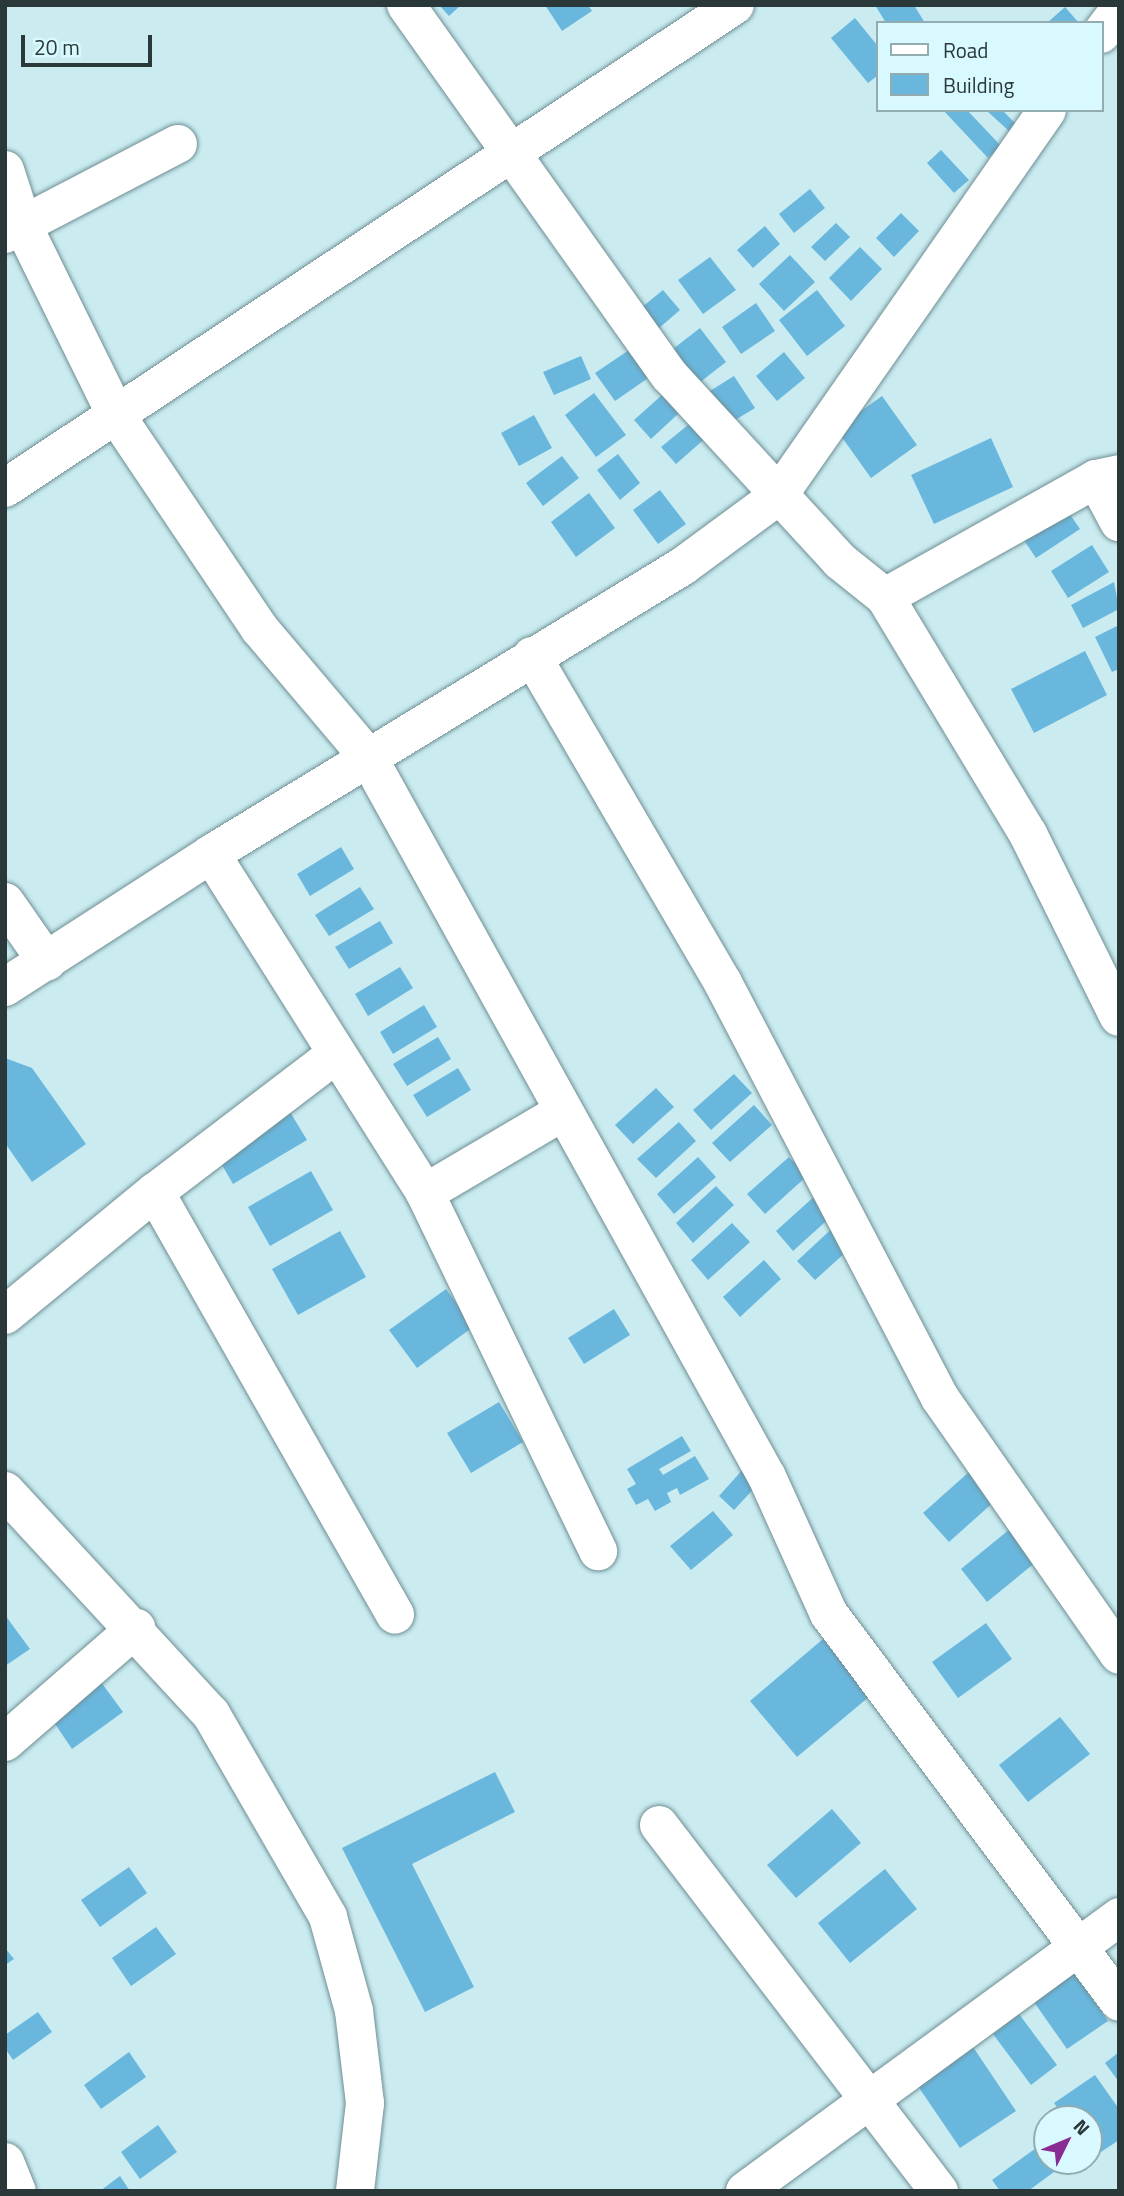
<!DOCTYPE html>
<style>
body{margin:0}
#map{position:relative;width:1124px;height:2196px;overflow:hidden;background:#caecf1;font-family:"Titillium Web",sans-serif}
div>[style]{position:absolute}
.building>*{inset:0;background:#6ab7de}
.roads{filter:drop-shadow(0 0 2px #6f8e93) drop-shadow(0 0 2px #6f8e93)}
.minor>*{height:38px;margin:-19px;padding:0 19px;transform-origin:19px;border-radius:19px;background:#fff}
.tertiary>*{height:38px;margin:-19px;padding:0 19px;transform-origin:19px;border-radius:19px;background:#fff}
span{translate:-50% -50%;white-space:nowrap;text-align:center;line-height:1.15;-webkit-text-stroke:5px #d8f9ff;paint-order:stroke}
.frame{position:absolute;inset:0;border:7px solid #2b383a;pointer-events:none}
.legend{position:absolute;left:876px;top:21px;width:228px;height:91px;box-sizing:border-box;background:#d8f9ff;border:2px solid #93acb0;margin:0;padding:9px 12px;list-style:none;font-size:21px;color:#2b383a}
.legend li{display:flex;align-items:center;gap:14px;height:35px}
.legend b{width:35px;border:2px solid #93acb0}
.north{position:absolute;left:1033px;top:2105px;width:70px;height:70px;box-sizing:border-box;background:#d8f9ff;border:2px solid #93acb0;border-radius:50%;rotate:47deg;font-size:19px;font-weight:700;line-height:28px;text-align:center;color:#2b383a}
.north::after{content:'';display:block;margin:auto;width:24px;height:32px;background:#8a2a93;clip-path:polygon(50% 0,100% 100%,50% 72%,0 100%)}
.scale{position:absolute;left:21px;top:35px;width:131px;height:32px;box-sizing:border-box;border:4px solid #2b383a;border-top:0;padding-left:9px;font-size:21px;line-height:24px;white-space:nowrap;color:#2b383a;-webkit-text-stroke:5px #d8f9ff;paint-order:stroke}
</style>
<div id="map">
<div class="building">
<div style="clip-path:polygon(439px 5px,461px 5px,449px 16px)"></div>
<div style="clip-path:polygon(545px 5px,588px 5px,592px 11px,562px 31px)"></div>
<div style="clip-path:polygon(875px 5px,914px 5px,925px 23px,886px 23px)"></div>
<div style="clip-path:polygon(1065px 7px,1079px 23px,1047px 23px)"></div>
<div style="clip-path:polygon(855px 18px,877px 45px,877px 76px,868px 83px,831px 38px)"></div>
<div style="clip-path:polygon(943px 110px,967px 110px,1001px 146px,988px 158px)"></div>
<div style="clip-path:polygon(986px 110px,1002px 110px,1017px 125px,1010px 132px)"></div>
<div style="clip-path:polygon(941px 150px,969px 180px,954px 193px,927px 163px)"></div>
<div style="clip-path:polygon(810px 189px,825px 208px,794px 233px,779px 214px)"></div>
<div style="clip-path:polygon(901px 213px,919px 231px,894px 257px,876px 238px)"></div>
<div style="clip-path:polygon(836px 223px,850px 237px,825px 261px,811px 247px)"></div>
<div style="clip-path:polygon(765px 226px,780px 244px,753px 268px,737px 250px)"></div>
<div style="clip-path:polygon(860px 247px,882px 269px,851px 301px,829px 278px)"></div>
<div style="clip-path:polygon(790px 255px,815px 282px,784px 311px,759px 284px)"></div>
<div style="clip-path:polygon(710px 257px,736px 290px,703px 314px,678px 280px)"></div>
<div style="clip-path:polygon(663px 290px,680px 310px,658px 329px,641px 308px)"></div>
<div style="clip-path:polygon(817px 290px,845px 326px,807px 356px,779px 320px)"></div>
<div style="clip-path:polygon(756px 303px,775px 331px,741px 354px,722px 327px)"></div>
<div style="clip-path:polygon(700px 328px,726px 362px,699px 383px,673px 349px)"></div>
<div style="clip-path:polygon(635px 346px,654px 374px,615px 401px,595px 373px)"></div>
<div style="clip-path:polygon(784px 352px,805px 378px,777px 401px,756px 376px)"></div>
<div style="clip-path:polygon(581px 356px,591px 379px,554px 395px,543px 372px)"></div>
<div style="clip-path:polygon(734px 376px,755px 408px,722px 428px,702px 396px)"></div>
<div style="clip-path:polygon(594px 393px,626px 435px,596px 457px,565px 415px)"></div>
<div style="clip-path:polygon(662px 395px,679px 413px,651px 439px,634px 420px)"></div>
<div style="clip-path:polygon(882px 396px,917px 445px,871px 478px,836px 429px)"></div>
<div style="clip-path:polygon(534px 415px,552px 448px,519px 466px,501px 433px)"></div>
<div style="clip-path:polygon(694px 420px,708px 436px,676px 464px,661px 447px)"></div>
<div style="clip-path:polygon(991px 438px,1013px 487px,934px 524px,911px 475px)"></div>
<div style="clip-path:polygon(618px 454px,640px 483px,620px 500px,597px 470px)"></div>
<div style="clip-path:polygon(562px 456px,579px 478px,543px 506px,526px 483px)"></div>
<div style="clip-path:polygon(660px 490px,686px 524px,658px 544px,633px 510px)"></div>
<div style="clip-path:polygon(589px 493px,615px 528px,576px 557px,551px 522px)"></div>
<div style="clip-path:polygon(1065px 507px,1080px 529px,1036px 558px,1021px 536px)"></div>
<div style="clip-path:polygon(1092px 545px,1109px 572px,1068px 598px,1051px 571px)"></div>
<div style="clip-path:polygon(1114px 582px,1119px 609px,1083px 628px,1071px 605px)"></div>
<div style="clip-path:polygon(1119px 625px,1119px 669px,1112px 672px,1095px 637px)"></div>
<div style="clip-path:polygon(1085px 651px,1107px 695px,1034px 733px,1011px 689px)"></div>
<div style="clip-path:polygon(341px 847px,354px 869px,310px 896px,297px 874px)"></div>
<div style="clip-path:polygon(360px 887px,374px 909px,329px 936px,315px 915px)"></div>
<div style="clip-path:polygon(380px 921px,393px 943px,349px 969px,335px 947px)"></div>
<div style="clip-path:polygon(400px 967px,413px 988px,368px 1016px,355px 994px)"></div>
<div style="clip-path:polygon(424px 1005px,437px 1027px,393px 1054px,380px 1032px)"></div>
<div style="clip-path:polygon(438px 1037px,451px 1059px,407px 1086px,393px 1064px)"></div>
<div style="clip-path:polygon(5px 1058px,32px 1068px,86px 1144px,32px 1182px,5px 1143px)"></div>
<div style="clip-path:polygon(458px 1068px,471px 1090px,427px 1117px,413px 1095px)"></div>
<div style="clip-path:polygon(734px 1074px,752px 1093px,711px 1130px,693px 1110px)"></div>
<div style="clip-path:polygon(656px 1088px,674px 1107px,633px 1144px,615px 1125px)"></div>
<div style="clip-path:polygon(754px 1105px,772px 1125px,730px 1162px,712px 1143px)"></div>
<div style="clip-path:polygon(287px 1107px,307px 1140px,233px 1184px,214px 1151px)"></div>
<div style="clip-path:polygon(679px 1122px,696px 1141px,656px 1178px,637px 1159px)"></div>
<div style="clip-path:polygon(698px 1157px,716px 1177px,674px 1214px,657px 1194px)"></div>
<div style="clip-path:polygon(789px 1157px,807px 1176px,765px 1214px,747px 1194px)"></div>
<div style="clip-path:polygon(311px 1171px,333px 1210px,270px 1246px,248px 1207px)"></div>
<div style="clip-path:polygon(716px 1186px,734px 1205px,693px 1243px,676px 1223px)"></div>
<div style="clip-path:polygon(817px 1194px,834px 1214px,793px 1251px,776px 1231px)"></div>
<div style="clip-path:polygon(732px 1223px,750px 1242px,708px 1280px,691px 1260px)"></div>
<div style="clip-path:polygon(838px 1223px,856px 1243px,815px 1280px,797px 1261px)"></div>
<div style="clip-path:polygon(340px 1231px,366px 1277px,298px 1315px,272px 1269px)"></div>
<div style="clip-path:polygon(764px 1260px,781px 1279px,740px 1317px,723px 1297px)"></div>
<div style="clip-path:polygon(446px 1289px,473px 1327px,417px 1368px,389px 1330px)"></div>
<div style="clip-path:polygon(614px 1309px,630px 1335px,584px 1364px,568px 1338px)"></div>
<div style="clip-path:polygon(499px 1402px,523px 1442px,471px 1473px,447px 1433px)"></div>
<div style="clip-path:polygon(682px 1436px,691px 1451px,659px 1469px,663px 1475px,695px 1456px,709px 1479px,680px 1495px,677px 1488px,667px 1493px,671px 1502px,655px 1511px,648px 1499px,636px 1505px,627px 1489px,636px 1484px,627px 1469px)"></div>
<div style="clip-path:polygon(745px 1467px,761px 1481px,734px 1510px,719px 1496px)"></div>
<div style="clip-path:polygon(970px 1471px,996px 1500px,949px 1542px,923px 1513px)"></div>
<div style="clip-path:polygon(713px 1511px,733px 1535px,691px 1570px,670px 1546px)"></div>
<div style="clip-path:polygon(1016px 1524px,1042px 1557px,987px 1602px,961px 1569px)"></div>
<div style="clip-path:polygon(5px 1615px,30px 1649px,5px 1666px)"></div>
<div style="clip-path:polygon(986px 1623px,1012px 1659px,958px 1698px,932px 1662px)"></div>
<div style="clip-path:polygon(823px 1639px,870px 1696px,797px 1757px,750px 1701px)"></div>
<div style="clip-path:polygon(101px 1682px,123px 1712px,72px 1749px,51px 1718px)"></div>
<div style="clip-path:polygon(1060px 1717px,1090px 1754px,1028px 1802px,999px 1765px)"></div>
<div style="clip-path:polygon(495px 1772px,515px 1812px,412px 1864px,474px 1987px,425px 2012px,342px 1848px)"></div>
<div style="clip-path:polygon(832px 1809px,861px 1843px,796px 1898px,767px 1865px)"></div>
<div style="clip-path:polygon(129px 1867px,147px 1893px,100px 1927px,81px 1900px)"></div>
<div style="clip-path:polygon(885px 1869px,917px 1909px,850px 1963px,818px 1923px)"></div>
<div style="clip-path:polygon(156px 1927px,176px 1954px,131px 1986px,112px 1958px)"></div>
<div style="clip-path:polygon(5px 1948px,14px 1959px,5px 1965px)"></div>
<div style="clip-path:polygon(1070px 1967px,1108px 2021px,1067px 2049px,1029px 1995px)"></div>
<div style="clip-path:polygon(38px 2012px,52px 2032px,13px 2060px,5px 2048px,5px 2035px)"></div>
<div style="clip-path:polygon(1019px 2014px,1057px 2065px,1031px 2085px,993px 2034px)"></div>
<div style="clip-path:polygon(965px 2035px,1016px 2111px,960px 2148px,909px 2073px)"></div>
<div style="clip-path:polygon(129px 2052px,146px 2077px,101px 2109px,84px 2085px)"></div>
<div style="clip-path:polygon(1119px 2052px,1119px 2082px,1105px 2063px)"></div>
<div style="clip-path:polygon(1095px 2075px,1119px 2109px,1119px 2140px,1092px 2158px,1089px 2119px,1065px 2119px,1054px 2103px)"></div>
<div style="clip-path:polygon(158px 2125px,177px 2152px,140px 2179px,121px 2152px)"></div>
<div style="clip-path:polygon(1047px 2140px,1047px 2161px,1069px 2161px,1028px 2191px,1000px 2191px,992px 2180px)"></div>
<div style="clip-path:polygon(120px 2176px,130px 2191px,100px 2191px)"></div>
</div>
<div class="roads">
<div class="minor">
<div style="left:406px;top:5px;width:455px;rotate:54.6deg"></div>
<div style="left:670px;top:376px;width:251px;rotate:47.4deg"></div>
<div style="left:840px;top:561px;width:58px;rotate:38.7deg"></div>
<div style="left:885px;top:597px;width:242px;rotate:-29.2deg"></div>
<div style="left:1096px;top:479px;width:24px;rotate:-12deg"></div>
<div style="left:1101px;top:34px;width:30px;rotate:-53deg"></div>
<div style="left:5px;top:170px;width:59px;rotate:72.2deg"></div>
<div style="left:23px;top:226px;width:211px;rotate:63.8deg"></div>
<div style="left:116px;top:415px;width:257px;rotate:56.1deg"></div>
<div style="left:259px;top:628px;width:169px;rotate:49.8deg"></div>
<div style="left:368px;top:757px;width:823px;rotate:61.01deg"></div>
<div style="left:767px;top:1477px;width:150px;rotate:65.7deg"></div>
<div style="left:829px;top:1614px;width:484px;rotate:53.2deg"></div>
<div style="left:5px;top:234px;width:195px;rotate:-27.5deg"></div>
<div style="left:1096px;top:479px;width:49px;rotate:61.9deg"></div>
<div style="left:5px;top:488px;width:875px;rotate:-33.49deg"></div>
<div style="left:885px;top:597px;width:277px;rotate:58.9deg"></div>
<div style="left:1028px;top:834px;width:204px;rotate:63.6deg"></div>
<div style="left:532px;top:656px;width:379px;rotate:59.7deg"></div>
<div style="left:723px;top:983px;width:468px;rotate:62.4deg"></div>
<div style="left:940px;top:1398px;width:313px;rotate:55.1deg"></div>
<div style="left:211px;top:854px;width:401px;rotate:57.7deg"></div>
<div style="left:425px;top:1193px;width:398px;rotate:64.2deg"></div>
<div style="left:5px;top:902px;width:73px;rotate:55deg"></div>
<div style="left:5px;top:987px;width:245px;rotate:-32.8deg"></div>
<div style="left:211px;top:854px;width:553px;rotate:-31.39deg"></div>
<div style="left:683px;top:566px;width:118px;rotate:-36.4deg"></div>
<div style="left:778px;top:496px;width:470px;rotate:-55.1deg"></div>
<div style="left:155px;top:1192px;width:486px;rotate:60.4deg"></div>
<div style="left:425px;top:1193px;width:158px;rotate:-30.5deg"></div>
<div style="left:5px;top:1315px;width:194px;rotate:-39.4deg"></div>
<div style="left:155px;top:1192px;width:228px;rotate:-37.3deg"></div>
<div style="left:5px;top:1742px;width:174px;rotate:-41deg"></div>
<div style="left:659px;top:1825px;width:461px;rotate:52.6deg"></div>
<div style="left:5px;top:2162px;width:31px;rotate:68deg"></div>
<div style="left:745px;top:2191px;width:464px;rotate:-36.2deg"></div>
</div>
<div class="tertiary">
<div style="left:5px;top:1491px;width:304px;rotate:47.3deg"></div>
<div style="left:211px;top:1714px;width:234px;rotate:60deg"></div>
<div style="left:328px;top:1917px;width:98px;rotate:74.5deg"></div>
<div style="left:354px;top:2011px;width:93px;rotate:83.2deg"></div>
<div style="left:365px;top:2103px;width:89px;rotate:96.5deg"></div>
</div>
</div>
<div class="frame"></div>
<ul class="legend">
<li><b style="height:9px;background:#fff"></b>Road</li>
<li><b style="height:19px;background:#6ab7de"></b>Building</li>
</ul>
<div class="north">N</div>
<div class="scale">20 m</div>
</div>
